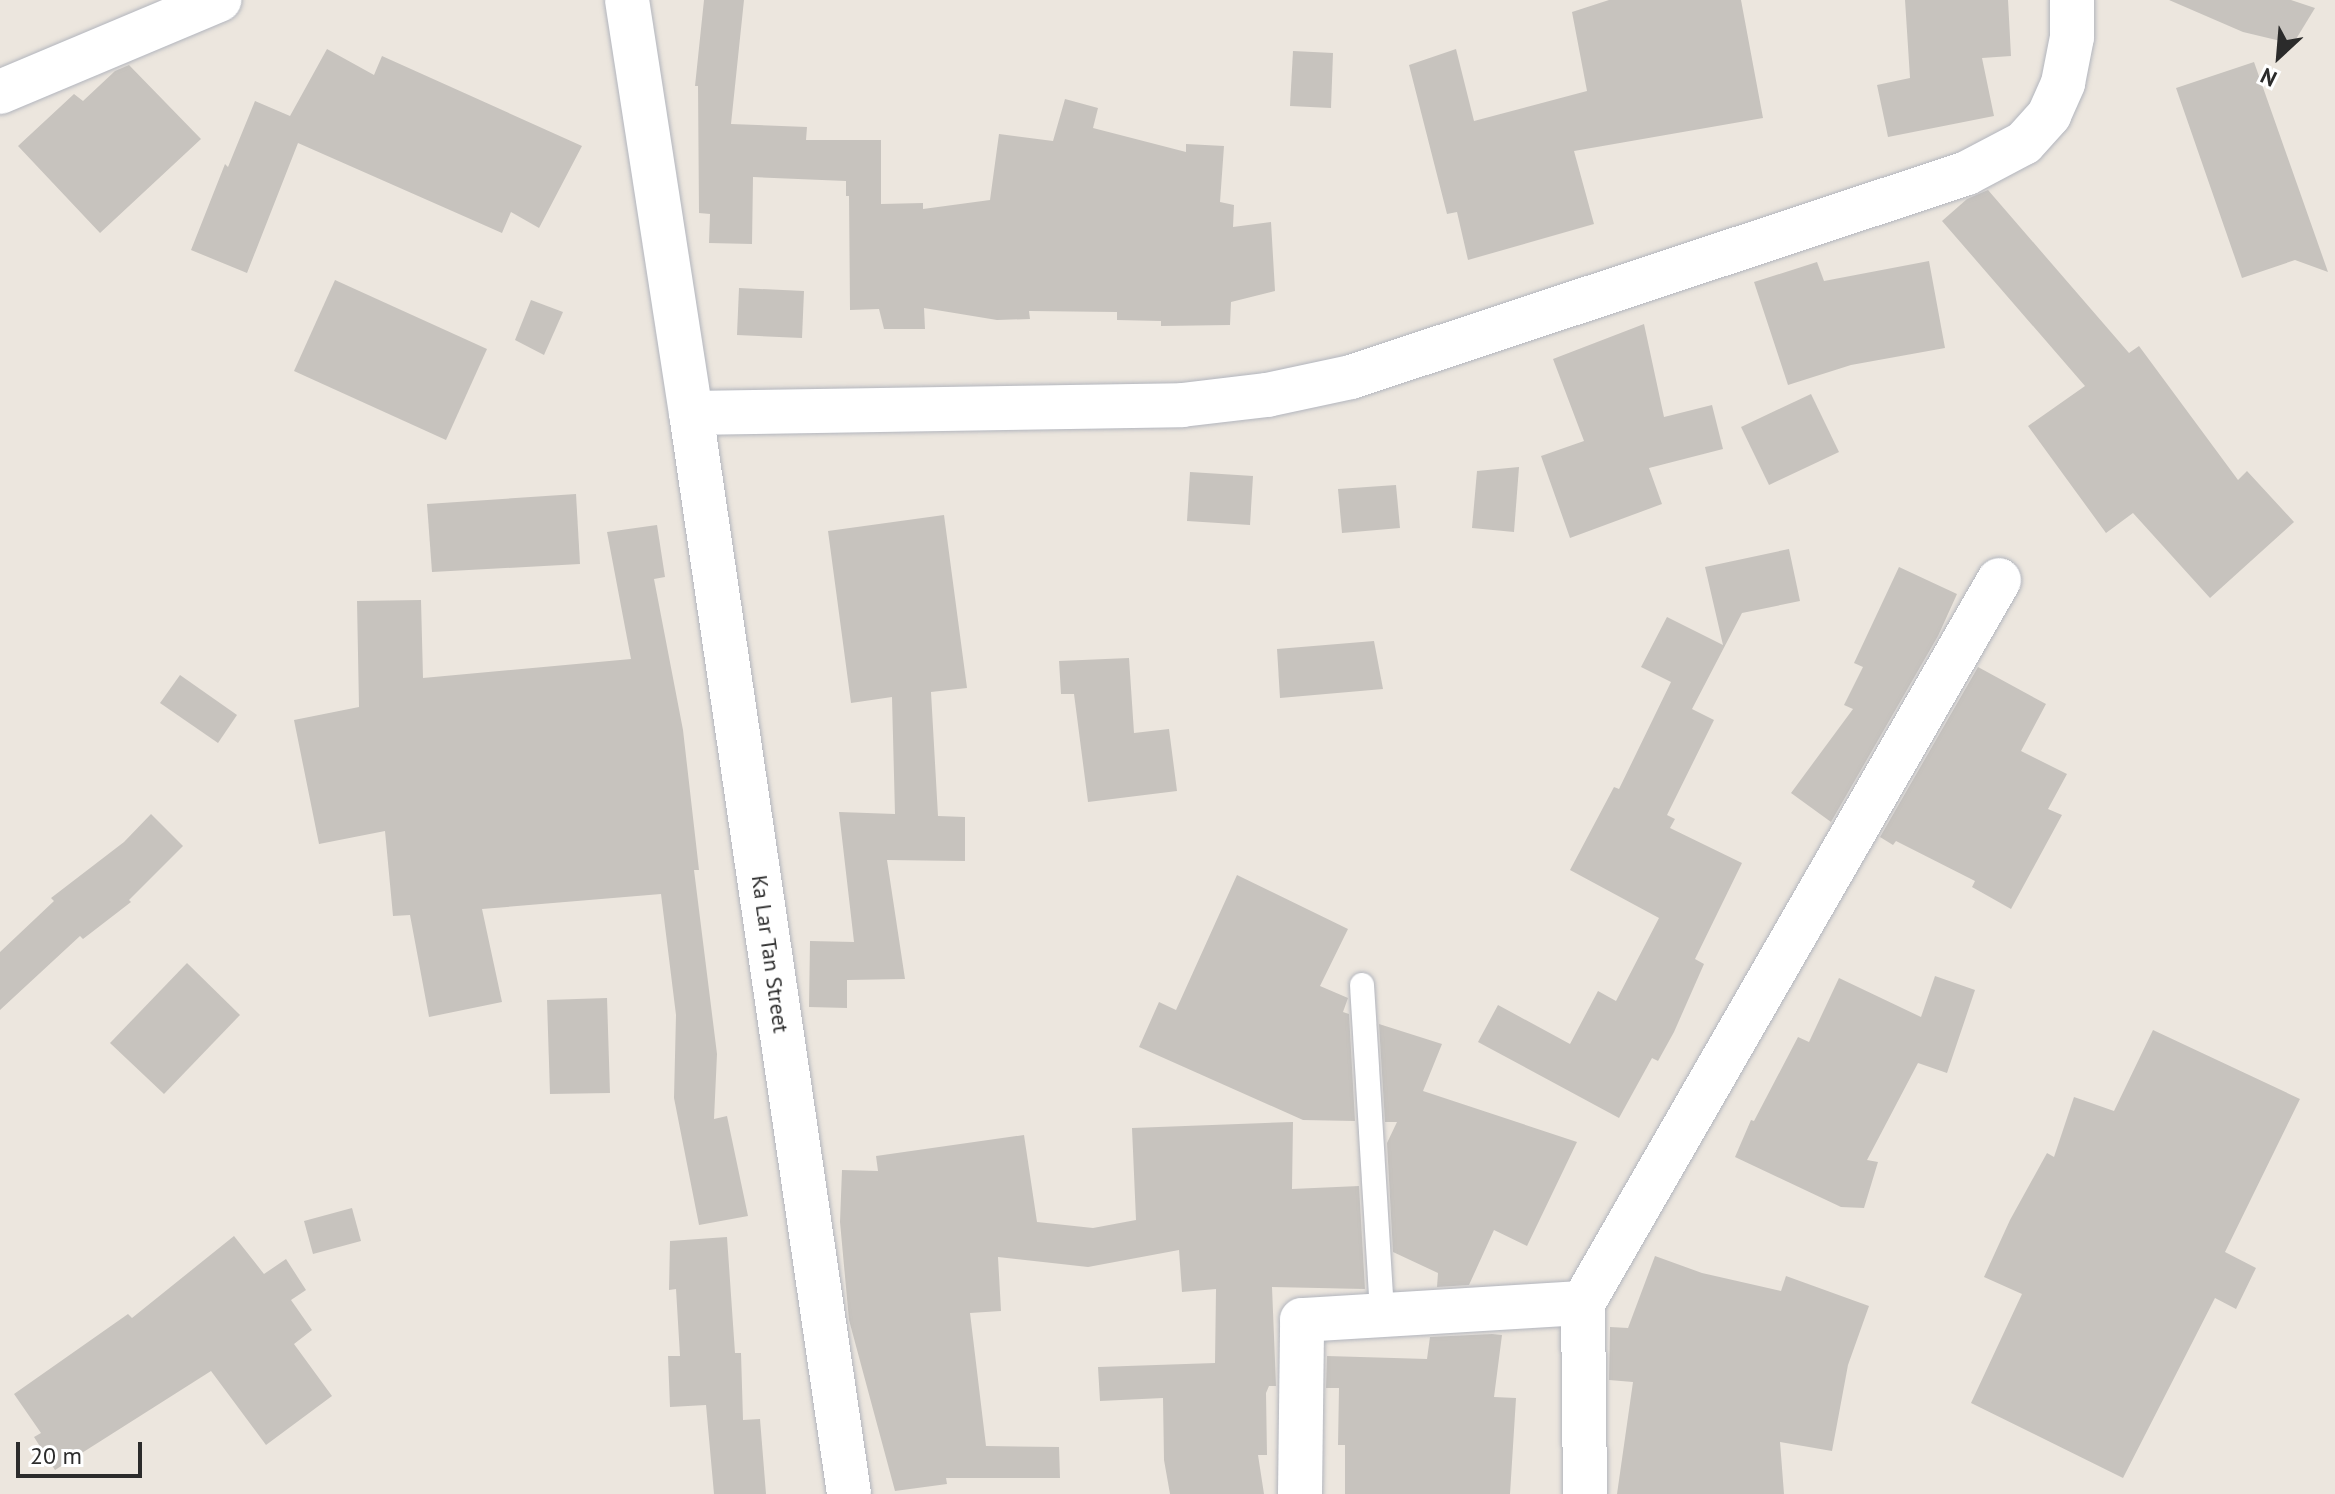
<!DOCTYPE html>
<style>
body{margin:0}
#map{position:relative;width:2335px;height:1494px;overflow:hidden;background:#ece6de;font-family:"PT Sans",sans-serif}
div>[style]{position:absolute}
.building>*{inset:0;background:#c7c3be}
.roads{filter:drop-shadow(0 0 2px #b2b5bd) drop-shadow(0 0 2px #b2b5bd)}
.service>*{height:24px;margin:-12px;padding:0 12px;transform-origin:12px;border-radius:12px;background:#fff}
.minor>*{height:44px;margin:-22px;padding:0 22px;transform-origin:22px;border-radius:22px;background:#fff}
.tertiary>*{height:44px;margin:-22px;padding:0 22px;transform-origin:22px;border-radius:22px;background:#fff}
span{translate:-50% -50%;white-space:nowrap;text-align:center;line-height:1.15;-webkit-text-stroke:7px #fff;paint-order:stroke}
.street-label{font-size:22px;color:#2b2b2b}
.north{position:absolute;left:2239px;top:16px;width:80px;height:80px;-webkit-text-stroke:6px #fff;paint-order:stroke;rotate:206deg;font-size:22px;font-weight:700;line-height:32px;text-align:center;color:#2b2b2b}
.north::after{content:'';display:block;margin:auto;width:28px;height:36px;background:#2b2b2b;clip-path:polygon(50% 0,100% 100%,50% 72%,0 100%)}
.scale{position:absolute;left:16px;top:1442px;width:126px;height:36px;box-sizing:border-box;border:4px solid #2b2b2b;border-top:0;padding-left:10px;font-size:24px;line-height:28px;white-space:nowrap;color:#2b2b2b;-webkit-text-stroke:6px #fff;paint-order:stroke}
</style>
<div id="map">
<div class="building">
<div style="clip-path:polygon(704px 0,744px 0,731px 124px,807px 127px,806px 140px,881px 140px,881px 204px,923px 203px,923px 209px,990px 200px,999px 134px,1053px 141px,1065px 99px,1098px 108px,1093px 128px,1186px 152px,1186px 144px,1224px 146px,1220px 202px,1234px 205px,1233px 227px,1271px 222px,1275px 291px,1231px 302px,1230px 325px,1161px 326px,1161px 321px,1117px 320px,1117px 312px,1029px 311px,1030px 319px,997px 320px,924px 308px,925px 329px,884px 329px,879px 309px,850px 310px,849px 196px,846px 196px,846px 181px,753px 177px,752px 244px,709px 243px,710px 214px,699px 213px,698px 86px,695px 86px)"></div>
<div style="clip-path:polygon(1609px 0,1741px 0,1763px 118px,1574px 151px,1594px 224px,1468px 260px,1457px 212px,1447px 214px,1409px 65px,1456px 49px,1474px 121px,1587px 91px,1572px 12px)"></div>
<div style="clip-path:polygon(1905px 0,2008px 0,2011px 56px,1982px 58px,1994px 116px,1888px 137px,1877px 85px,1910px 78px)"></div>
<div style="clip-path:polygon(2169px 0,2291px 0,2315px 8px,2293px 44px,2243px 32px)"></div>
<div style="clip-path:polygon(327px 49px,374px 75px,382px 56px,582px 146px,539px 228px,511px 212px,502px 233px,298px 143px,247px 273px,191px 250px,225px 164px,228px 167px,255px 101px,290px 116px)"></div>
<div style="clip-path:polygon(1293px 51px,1333px 53px,1331px 108px,1290px 106px)"></div>
<div style="clip-path:polygon(2254px 62px,2328px 272px,2295px 260px,2242px 278px,2176px 88px)"></div>
<div style="clip-path:polygon(129px 65px,201px 139px,100px 233px,18px 146px,74px 94px,83px 101px,115px 71px)"></div>
<div style="clip-path:polygon(1988px 190px,2129px 353px,2139px 346px,2238px 480px,2247px 471px,2294px 522px,2210px 598px,2133px 513px,2106px 533px,2028px 426px,2085px 386px,1942px 221px,1967px 199px)"></div>
<div style="clip-path:polygon(1929px 261px,1945px 348px,1851px 365px,1788px 385px,1754px 282px,1817px 262px,1824px 281px)"></div>
<div style="clip-path:polygon(335px 280px,487px 349px,446px 440px,294px 371px)"></div>
<div style="clip-path:polygon(739px 288px,804px 291px,802px 338px,737px 335px)"></div>
<div style="clip-path:polygon(531px 300px,563px 312px,544px 355px,515px 340px)"></div>
<div style="clip-path:polygon(1644px 324px,1664px 417px,1712px 405px,1723px 449px,1649px 468px,1662px 504px,1570px 538px,1541px 456px,1584px 441px,1553px 359px)"></div>
<div style="clip-path:polygon(1811px 394px,1839px 452px,1769px 485px,1741px 427px)"></div>
<div style="clip-path:polygon(1519px 467px,1514px 532px,1472px 528px,1477px 471px)"></div>
<div style="clip-path:polygon(1190px 472px,1253px 476px,1250px 525px,1187px 521px)"></div>
<div style="clip-path:polygon(1396px 485px,1400px 528px,1342px 533px,1338px 489px)"></div>
<div style="clip-path:polygon(576px 494px,580px 564px,432px 572px,427px 504px)"></div>
<div style="clip-path:polygon(944px 515px,967px 688px,931px 692px,938px 816px,965px 817px,965px 861px,887px 860px,905px 979px,847px 980px,847px 1008px,809px 1007px,810px 941px,854px 942px,839px 812px,895px 814px,892px 697px,851px 703px,828px 531px)"></div>
<div style="clip-path:polygon(657px 525px,665px 577px,654px 579px,683px 730px,699px 870px,694px 870px,717px 1054px,714px 1119px,727px 1116px,748px 1216px,699px 1225px,674px 1098px,676px 1015px,661px 894px,482px 909px,502px 1002px,429px 1017px,410px 915px,393px 916px,385px 831px,319px 844px,294px 720px,359px 707px,357px 601px,421px 600px,423px 678px,631px 659px,607px 532px)"></div>
<div style="clip-path:polygon(1789px 549px,1800px 601px,1742px 613px,1692px 709px,1714px 720px,1667px 815px,1675px 819px,1670px 828px,1742px 863px,1695px 959px,1704px 964px,1674px 1032px,1658px 1061px,1652px 1058px,1619px 1118px,1478px 1042px,1498px 1005px,1570px 1044px,1598px 991px,1616px 1001px,1659px 918px,1570px 870px,1614px 787px,1619px 789px,1671px 682px,1641px 667px,1667px 617px,1723px 645px,1705px 567px)"></div>
<div style="clip-path:polygon(1899px 567px,1957px 594px,1938px 636px,1831px 822px,1791px 793px,1853px 709px,1844px 705px,1863px 667px,1854px 663px)"></div>
<div style="clip-path:polygon(1374px 641px,1383px 689px,1280px 698px,1277px 649px)"></div>
<div style="clip-path:polygon(1129px 658px,1134px 733px,1169px 729px,1177px 791px,1088px 802px,1074px 694px,1061px 694px,1059px 661px)"></div>
<div style="clip-path:polygon(1978px 667px,2046px 704px,2021px 751px,2067px 774px,2048px 809px,2062px 815px,2011px 909px,1972px 887px,1975px 881px,1896px 841px,1893px 845px,1880px 837px)"></div>
<div style="clip-path:polygon(180px 675px,237px 715px,218px 743px,160px 703px)"></div>
<div style="clip-path:polygon(151px 814px,183px 846px,129px 900px,131px 902px,83px 939px,80px 936px,0 1010px,0 952px,54px 901px,51px 898px,124px 842px)"></div>
<div style="clip-path:polygon(1237px 875px,1348px 929px,1320px 986px,1348px 998px,1343px 1012px,1349px 1014px,1355px 1121px,1303px 1120px,1139px 1047px,1159px 1002px,1176px 1010px)"></div>
<div style="clip-path:polygon(187px 963px,240px 1015px,164px 1094px,110px 1043px)"></div>
<div style="clip-path:polygon(1935px 976px,1975px 990px,1947px 1073px,1918px 1063px,1867px 1160px,1878px 1162px,1864px 1208px,1841px 1207px,1735px 1157px,1751px 1120px,1754px 1121px,1798px 1037px,1809px 1042px,1839px 978px,1921px 1017px)"></div>
<div style="clip-path:polygon(607px 998px,610px 1093px,550px 1094px,547px 1000px)"></div>
<div style="clip-path:polygon(1379px 1024px,1442px 1044px,1423px 1091px,1577px 1142px,1527px 1246px,1494px 1230px,1469px 1285px,1437px 1287px,1438px 1273px,1393px 1252px,1387px 1143px,1397px 1122px,1385px 1122px)"></div>
<div style="clip-path:polygon(2153px 1030px,2300px 1099px,2225px 1252px,2256px 1268px,2236px 1309px,2215px 1298px,2123px 1478px,1971px 1403px,2022px 1294px,1984px 1277px,2010px 1220px,2047px 1153px,2054px 1157px,2074px 1097px,2114px 1111px)"></div>
<div style="clip-path:polygon(1293px 1122px,1292px 1189px,1359px 1186px,1365px 1289px,1272px 1287px,1276px 1386px,1269px 1386px,1266px 1393px,1267px 1455px,1258px 1455px,1264px 1494px,1170px 1494px,1164px 1460px,1163px 1398px,1100px 1401px,1098px 1367px,1215px 1363px,1216px 1289px,1182px 1292px,1179px 1250px,1088px 1267px,998px 1257px,1001px 1311px,970px 1313px,986px 1446px,1059px 1447px,1060px 1478px,946px 1478px,947px 1484px,895px 1491px,849px 1320px,840px 1222px,842px 1170px,878px 1171px,876px 1156px,1024px 1135px,1037px 1222px,1093px 1228px,1136px 1220px,1132px 1128px)"></div>
<div style="clip-path:polygon(352px 1208px,361px 1241px,313px 1254px,304px 1221px)"></div>
<div style="clip-path:polygon(234px 1236px,264px 1274px,286px 1259px,306px 1290px,291px 1300px,312px 1330px,294px 1344px,332px 1396px,266px 1445px,211px 1371px,55px 1470px,34px 1437px,41px 1433px,14px 1394px,128px 1314px,132px 1318px)"></div>
<div style="clip-path:polygon(727px 1237px,735px 1353px,741px 1353px,743px 1420px,760px 1419px,766px 1494px,714px 1494px,706px 1405px,670px 1407px,668px 1356px,680px 1356px,676px 1289px,669px 1290px,670px 1241px)"></div>
<div style="clip-path:polygon(1655px 1256px,1702px 1273px,1781px 1291px,1786px 1276px,1869px 1306px,1848px 1365px,1832px 1451px,1780px 1442px,1784px 1494px,1617px 1494px,1633px 1382px,1609px 1380px,1610px 1327px,1628px 1328px)"></div>
<div style="clip-path:polygon(1492px 1334px,1502px 1335px,1494px 1397px,1516px 1398px,1510px 1494px,1345px 1494px,1345px 1445px,1338px 1445px,1339px 1388px,1326px 1388px,1327px 1356px,1427px 1359px,1430px 1337px)"></div>
</div>
<div class="roads">
<div class="service">
<div style="left:1362px;top:985px;width:331px;rotate:86.5deg"></div>
</div>
<div class="minor">
<div style="left:627px;top:0;width:418px;rotate:81.2deg"></div>
<div style="left:691px;top:413px;width:491px;rotate:-0.9deg"></div>
<div style="left:1182px;top:405px;width:86px;rotate:-6.7deg"></div>
<div style="left:1267px;top:395px;width:86px;rotate:-12.1deg"></div>
<div style="left:1351px;top:377px;width:649px;rotate:-18.32deg"></div>
<div style="left:1967px;top:173px;width:64px;rotate:-27.8deg"></div>
<div style="left:2024px;top:143px;width:38px;rotate:-48deg"></div>
<div style="left:2049px;top:115px;width:35px;rotate:-66deg"></div>
<div style="left:2063px;top:83px;width:47px;rotate:-78.9deg"></div>
<div style="left:2072px;top:37px;width:37px;rotate:-90deg"></div>
<div style="left:0;top:92px;width:238px;rotate:-22.8deg"></div>
<div style="left:1300px;top:1494px;width:174px;rotate:-89.3deg"></div>
<div style="left:1302px;top:1320px;width:282px;rotate:-3.5deg"></div>
<div style="left:1585px;top:1494px;width:191px;rotate:-90.6deg"></div>
<div style="left:1583px;top:1303px;width:834px;rotate:-60.08deg"></div>
</div>
<div class="tertiary">
<div style="left:691px;top:413px;width:1092px;rotate:81.68deg"></div>
</div>
</div>
<div class="street-label">
<span style="left:770px;top:954px;rotate:82deg">Ka Lar Tan Street</span>
</div>
<div class="north">N</div>
<div class="scale">20 m</div>
</div>
